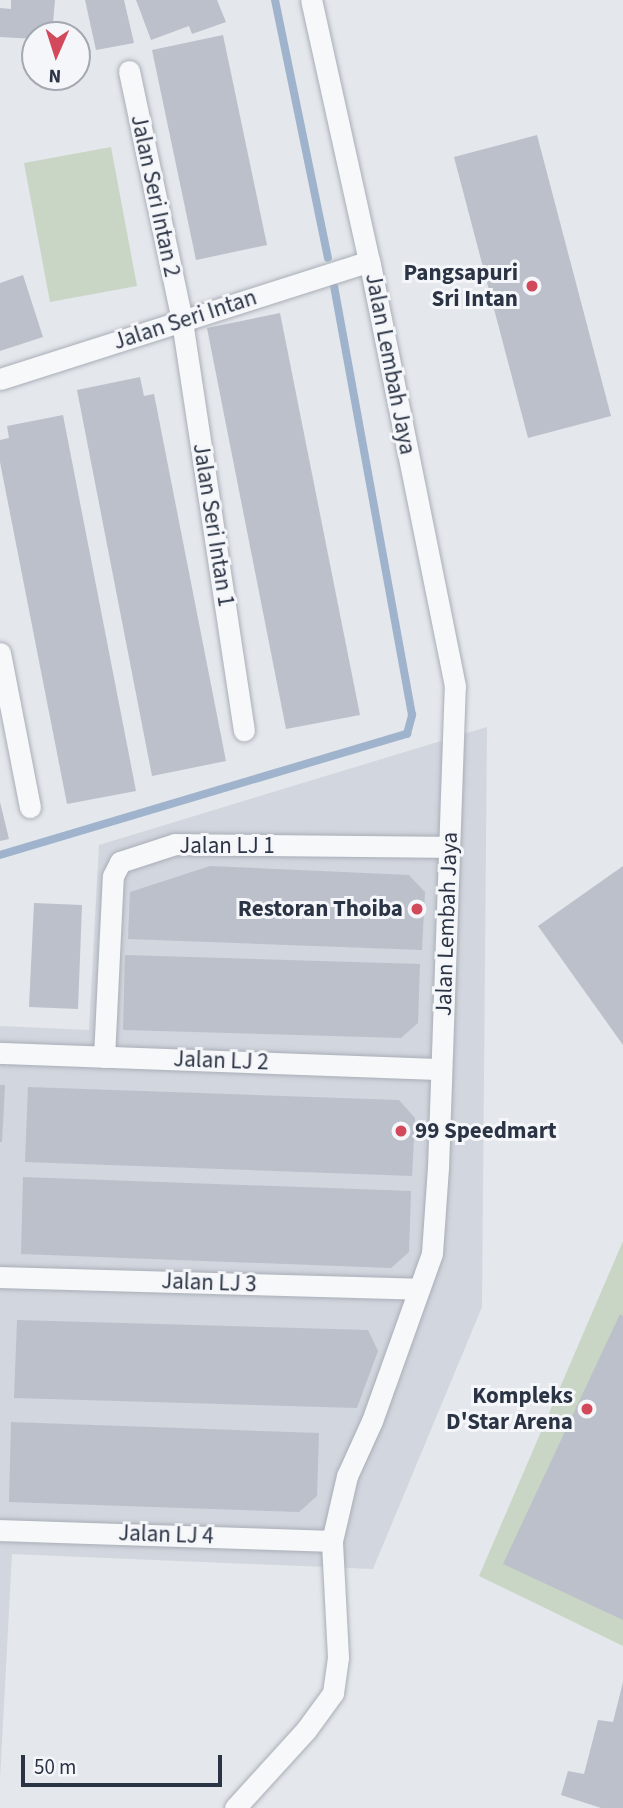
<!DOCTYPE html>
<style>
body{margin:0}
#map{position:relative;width:623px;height:1808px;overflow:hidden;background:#e4e7ec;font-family:"Source Sans 3",sans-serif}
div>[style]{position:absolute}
.built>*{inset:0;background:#d2d6de}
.green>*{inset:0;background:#c9d6c5}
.stream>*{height:8px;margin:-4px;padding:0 4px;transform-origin:4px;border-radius:4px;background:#9fb4cc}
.building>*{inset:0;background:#bbc0ca}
.roads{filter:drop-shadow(0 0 2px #a9aeb7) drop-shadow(0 0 2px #a9aeb7)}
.street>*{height:21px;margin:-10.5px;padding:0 10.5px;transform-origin:10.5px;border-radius:10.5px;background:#f7f8fa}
.dots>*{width:19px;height:19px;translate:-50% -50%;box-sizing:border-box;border:4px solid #f4f6f9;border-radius:50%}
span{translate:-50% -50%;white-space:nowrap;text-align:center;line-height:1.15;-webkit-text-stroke:6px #f4f6f9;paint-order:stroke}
.street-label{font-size:23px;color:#2b3445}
.poi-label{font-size:23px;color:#2b3445;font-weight:700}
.right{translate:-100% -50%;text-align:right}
.left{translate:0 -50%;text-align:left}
.north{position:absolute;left:21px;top:21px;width:70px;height:70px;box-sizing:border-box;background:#f4f6f9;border:2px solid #a4a8b1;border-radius:50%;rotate:183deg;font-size:19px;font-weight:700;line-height:28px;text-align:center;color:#2b3445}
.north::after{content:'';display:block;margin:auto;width:24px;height:32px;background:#d1495b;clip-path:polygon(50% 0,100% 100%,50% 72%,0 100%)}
.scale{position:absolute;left:21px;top:1755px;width:201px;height:32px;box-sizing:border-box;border:4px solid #2b3445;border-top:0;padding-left:9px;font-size:21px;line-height:24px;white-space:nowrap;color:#2b3445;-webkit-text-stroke:5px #f4f6f9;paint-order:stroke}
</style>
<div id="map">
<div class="built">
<div style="clip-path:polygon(487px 727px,482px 1307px,373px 1569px,12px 1554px,0 1779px,0 1026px,89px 1030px,99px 845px)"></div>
</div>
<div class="green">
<div style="clip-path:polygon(111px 147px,137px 286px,50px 302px,24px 163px)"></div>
<div style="clip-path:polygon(623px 1241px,623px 1646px,479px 1576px)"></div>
</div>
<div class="stream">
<div style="left:275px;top:0;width:263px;rotate:78.4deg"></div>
<div style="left:0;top:855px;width:425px;rotate:-16.6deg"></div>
<div style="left:407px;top:734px;width:20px;rotate:-75deg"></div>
<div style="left:412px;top:715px;width:435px;rotate:-100.3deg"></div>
</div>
<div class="building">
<div style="clip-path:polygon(11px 0,55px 0,52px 35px,35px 35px,35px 39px,0 37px,0 8px,11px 9px)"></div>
<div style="clip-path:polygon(85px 0,124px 0,134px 43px,96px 50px)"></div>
<div style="clip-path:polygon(136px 0,217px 0,226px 22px,192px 34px,189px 26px,151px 40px)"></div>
<div style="clip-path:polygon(223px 35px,267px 245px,196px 260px,152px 50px)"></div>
<div style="clip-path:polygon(537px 135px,611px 416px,528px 438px,454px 157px)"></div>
<div style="clip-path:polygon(23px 275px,43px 337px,0 351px,0 283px)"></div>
<div style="clip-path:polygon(280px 313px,360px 715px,286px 729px,207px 328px)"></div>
<div style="clip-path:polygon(140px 377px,144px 396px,154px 394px,226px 761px,152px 776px,77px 390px)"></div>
<div style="clip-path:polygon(63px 415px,136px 791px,67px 804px,0 462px,0 440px,9px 438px,7px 426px)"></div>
<div style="clip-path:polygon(0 802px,9px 839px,0 841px)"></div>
<div style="clip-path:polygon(210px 866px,409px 875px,425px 892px,422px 950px,128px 939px,130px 892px)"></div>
<div style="clip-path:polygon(623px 866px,623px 1045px,538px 926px)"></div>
<div style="clip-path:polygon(34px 903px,82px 905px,78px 1009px,29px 1007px)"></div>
<div style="clip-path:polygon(125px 955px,420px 964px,418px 1023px,401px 1038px,123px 1030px)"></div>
<div style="clip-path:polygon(0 1085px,5px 1085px,2px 1142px,0 1142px)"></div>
<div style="clip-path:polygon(28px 1087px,399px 1100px,415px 1118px,412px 1176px,25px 1162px)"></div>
<div style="clip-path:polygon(23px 1177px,411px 1191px,409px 1252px,391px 1268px,21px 1254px)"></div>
<div style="clip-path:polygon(620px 1314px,623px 1316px,623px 1620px,503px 1564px)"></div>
<div style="clip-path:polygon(17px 1320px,368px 1330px,378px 1351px,357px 1408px,14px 1398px)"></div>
<div style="clip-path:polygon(11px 1422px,319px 1433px,317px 1496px,299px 1512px,9px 1502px)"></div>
<div style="clip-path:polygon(623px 1682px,623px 1808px,601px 1808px,561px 1795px,568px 1771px,584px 1774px,598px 1720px,613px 1722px)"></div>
</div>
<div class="roads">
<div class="street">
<div style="left:129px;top:71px;width:256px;rotate:78deg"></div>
<div style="left:182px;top:321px;width:414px;rotate:81.4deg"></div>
<div style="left:0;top:379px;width:387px;rotate:-17.7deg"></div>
<div style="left:0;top:653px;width:157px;rotate:79deg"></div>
<div style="left:0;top:1053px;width:441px;rotate:2.1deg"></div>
<div style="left:104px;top:1057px;width:181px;rotate:-87.2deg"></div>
<div style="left:113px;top:876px;width:16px;rotate:-63deg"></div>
<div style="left:120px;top:862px;width:58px;rotate:-18.1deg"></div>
<div style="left:175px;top:844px;width:274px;rotate:0.6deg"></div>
<div style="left:0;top:1277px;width:417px;rotate:1.6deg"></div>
<div style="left:0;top:1530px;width:332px;rotate:1.9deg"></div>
<div style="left:235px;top:1808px;width:105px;rotate:-47.7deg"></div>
<div style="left:306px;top:1730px;width:46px;rotate:-53.9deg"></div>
<div style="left:333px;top:1693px;width:36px;rotate:-82deg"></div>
<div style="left:338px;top:1657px;width:116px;rotate:-93deg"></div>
<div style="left:332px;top:1541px;width:67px;rotate:-77deg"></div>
<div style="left:347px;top:1476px;width:60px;rotate:-65.6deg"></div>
<div style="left:372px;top:1421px;width:178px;rotate:-70.3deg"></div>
<div style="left:432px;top:1253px;width:85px;rotate:-86deg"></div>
<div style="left:438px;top:1168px;width:482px;rotate:-88deg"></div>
<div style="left:455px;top:686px;width:434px;rotate:-101.4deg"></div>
<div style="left:369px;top:261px;width:267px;rotate:-102.5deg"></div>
</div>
</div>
<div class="dots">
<div style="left:532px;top:286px;background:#d1495b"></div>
<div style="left:417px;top:909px;background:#d1495b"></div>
<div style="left:401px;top:1131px;background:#d1495b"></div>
<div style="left:587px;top:1409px;background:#d1495b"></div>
</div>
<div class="street-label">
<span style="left:155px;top:196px;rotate:78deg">Jalan Seri Intan 2</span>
<span style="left:185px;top:320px;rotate:-18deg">Jalan Seri Intan</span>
<span style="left:390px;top:364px;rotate:79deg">Jalan Lembah Jaya</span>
<span style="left:213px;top:525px;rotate:81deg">Jalan Seri Intan 1</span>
<span style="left:227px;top:846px">Jalan LJ 1</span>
<span style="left:447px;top:924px;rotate:-88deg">Jalan Lembah Jaya</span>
<span style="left:221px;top:1061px;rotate:2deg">Jalan LJ 2</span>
<span style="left:209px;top:1283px;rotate:2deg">Jalan LJ 3</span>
<span style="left:166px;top:1535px;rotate:2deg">Jalan LJ 4</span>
</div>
<div class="poi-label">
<span class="right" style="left:518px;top:286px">Pangsapuri<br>Sri Intan</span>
<span class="right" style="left:403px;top:909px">Restoran Thoiba</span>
<span class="left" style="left:415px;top:1131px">99 Speedmart</span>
<span class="right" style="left:573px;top:1409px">Kompleks<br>D'Star Arena</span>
</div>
<div class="north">N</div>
<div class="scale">50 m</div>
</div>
